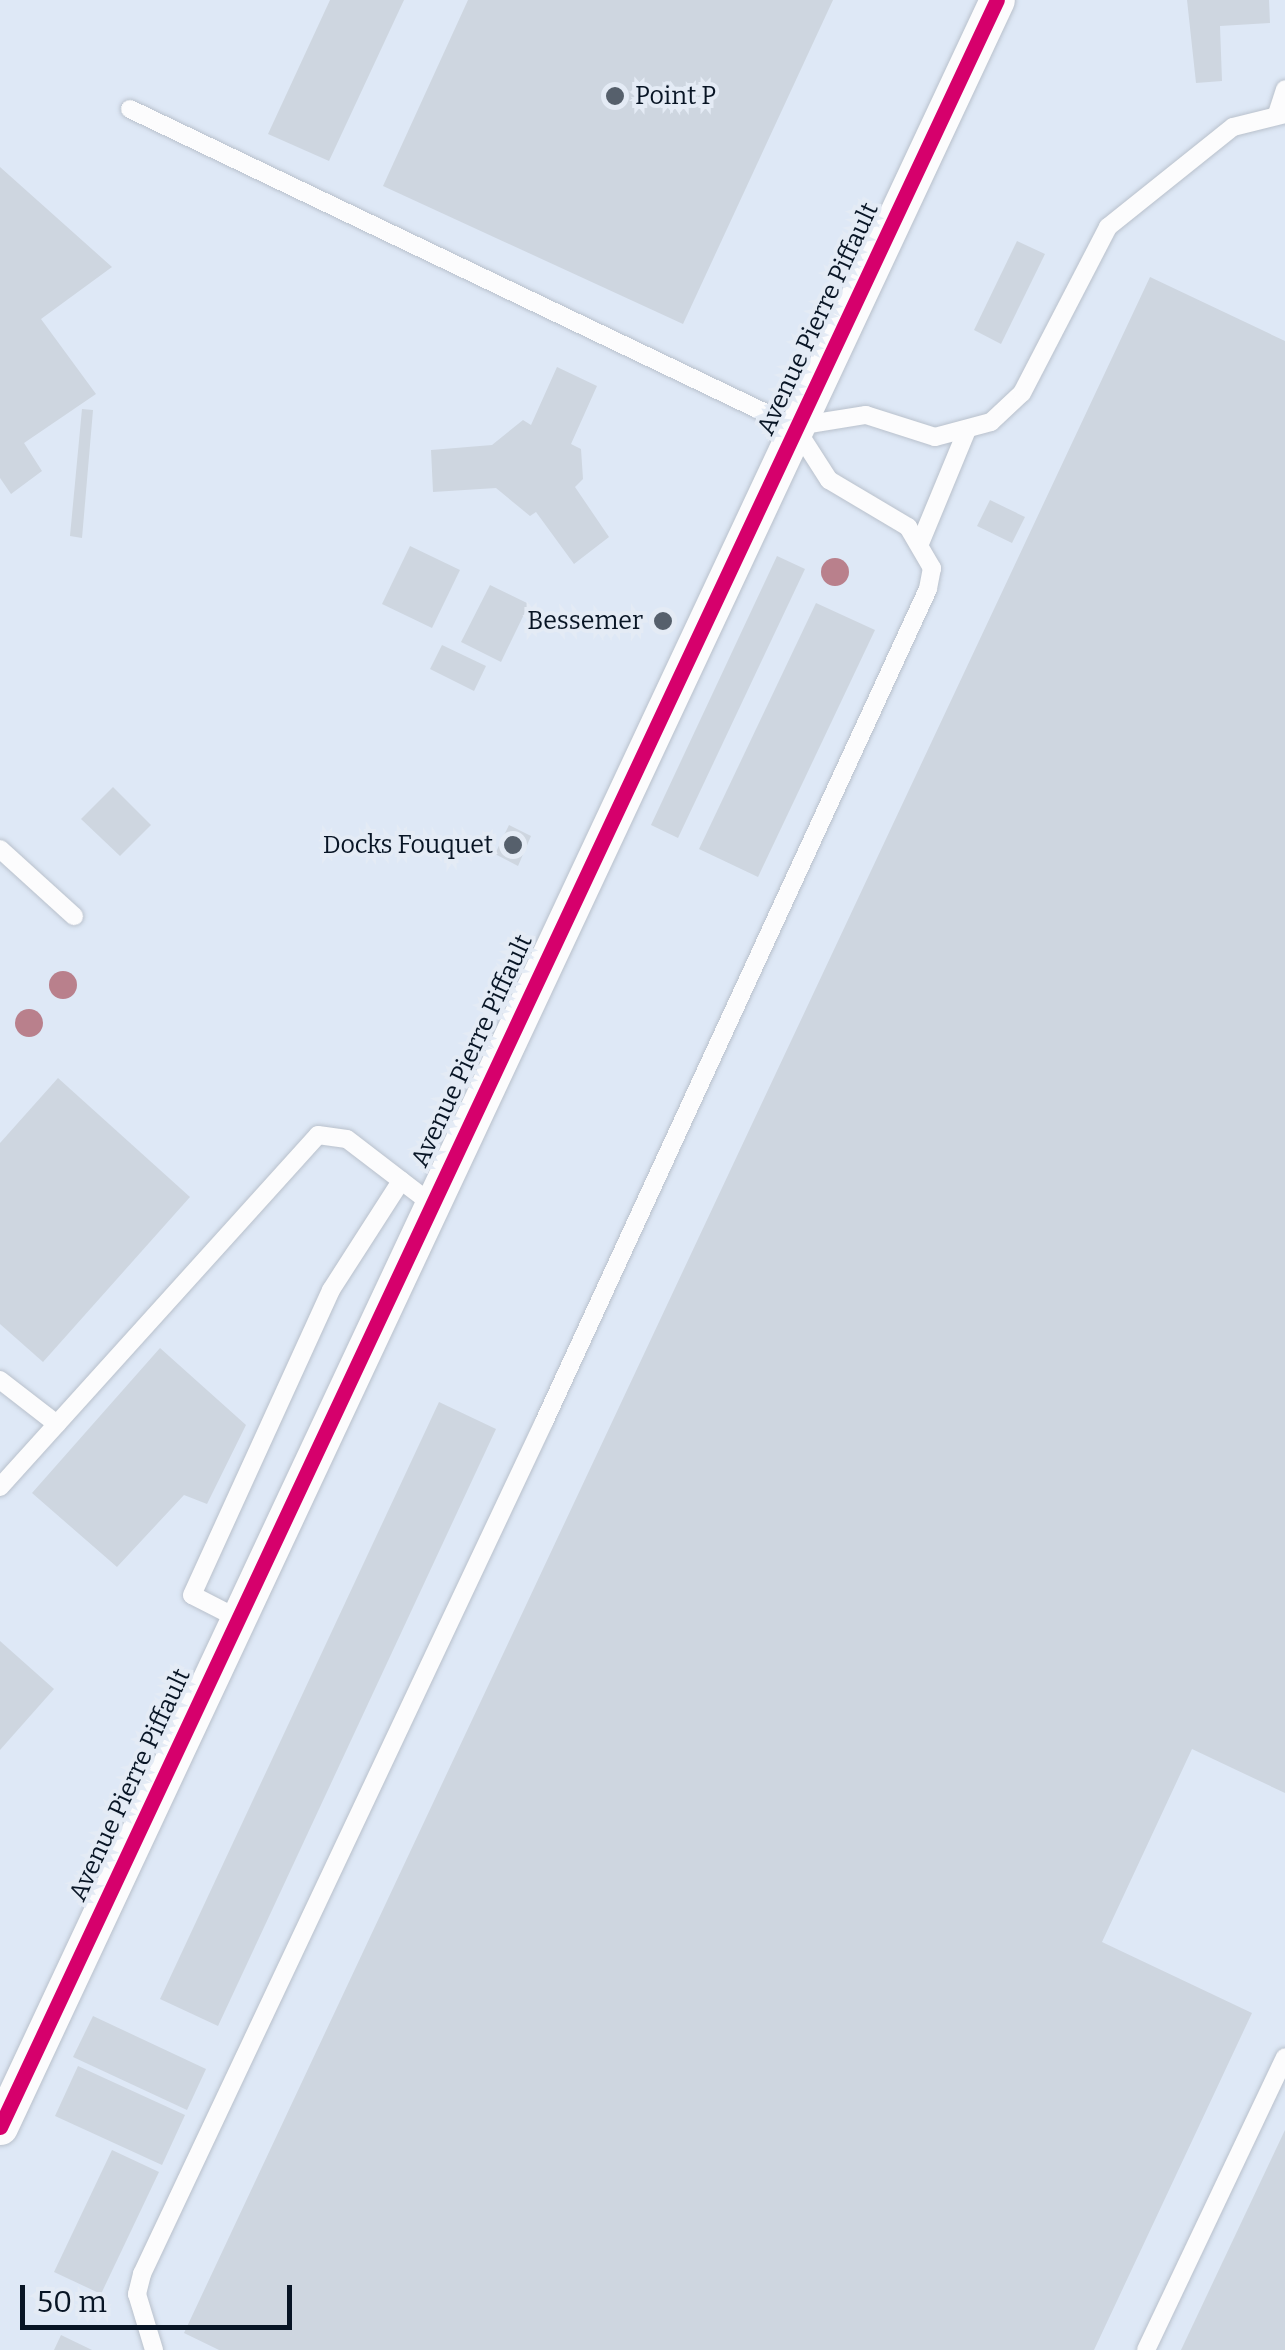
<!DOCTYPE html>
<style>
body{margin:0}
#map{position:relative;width:1285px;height:2350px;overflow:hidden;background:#e8ecf1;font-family:Bitter,serif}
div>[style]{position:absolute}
.built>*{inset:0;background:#dee8f6}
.building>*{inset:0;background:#ced6e0}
.roads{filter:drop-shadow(0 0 2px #b9c1cc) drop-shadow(0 0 2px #b9c1cc)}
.service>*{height:18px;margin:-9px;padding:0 9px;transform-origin:9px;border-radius:9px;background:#fcfcfd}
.minor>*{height:35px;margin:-17.5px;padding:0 17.5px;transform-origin:17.5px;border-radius:17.5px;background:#fcfcfd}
.cycleway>*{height:15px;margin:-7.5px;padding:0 7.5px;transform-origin:7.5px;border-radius:7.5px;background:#d6006c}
.trees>*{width:28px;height:28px;margin:-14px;border-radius:50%;background:#b9808c}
.dots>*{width:28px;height:28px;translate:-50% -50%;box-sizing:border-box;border:5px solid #e4ebf5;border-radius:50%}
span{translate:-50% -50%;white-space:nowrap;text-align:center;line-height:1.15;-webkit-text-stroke:8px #e4ebf5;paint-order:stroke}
.poi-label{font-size:25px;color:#081525}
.left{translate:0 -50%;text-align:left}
.right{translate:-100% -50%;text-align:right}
.street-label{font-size:25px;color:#081525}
.scale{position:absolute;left:20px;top:2285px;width:272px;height:45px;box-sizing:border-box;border:5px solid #081525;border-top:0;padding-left:12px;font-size:30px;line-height:35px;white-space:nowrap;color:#081525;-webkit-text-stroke:8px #e4ebf5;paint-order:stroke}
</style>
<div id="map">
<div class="built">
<div style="clip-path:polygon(0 0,1285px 0,1285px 2350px,0 2350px)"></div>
</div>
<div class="building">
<div style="clip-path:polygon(330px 0,404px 0,329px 161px,268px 134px)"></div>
<div style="clip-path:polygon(468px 0,833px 0,683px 324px,383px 186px)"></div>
<div style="clip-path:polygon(1187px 0,1269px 0,1270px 23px,1220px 26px,1222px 81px,1196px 83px)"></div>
<div style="clip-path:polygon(0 167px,112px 267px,41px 319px,96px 394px,24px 443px,42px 471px,11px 494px,0 478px)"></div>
<div style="clip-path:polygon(1017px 241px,1045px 254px,1001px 344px,974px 330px)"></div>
<div style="clip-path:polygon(1150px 277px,1285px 341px,1285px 1793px,1192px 1749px,1102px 1942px,1252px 2013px,1094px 2350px,219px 2350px,184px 2333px)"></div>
<div style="clip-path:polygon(557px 367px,597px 386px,571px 444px,581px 449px,583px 479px,575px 487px,609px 537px,574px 564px,536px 512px,530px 516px,496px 488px,433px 492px,431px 450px,492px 445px,523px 420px,531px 425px)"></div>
<div style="clip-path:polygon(82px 409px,93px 410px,82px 538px,70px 536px)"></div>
<div style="clip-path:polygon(990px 500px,1025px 517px,1012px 543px,977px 526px)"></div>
<div style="clip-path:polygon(410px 546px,460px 570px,432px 628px,382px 604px)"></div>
<div style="clip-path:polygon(777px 556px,805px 569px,678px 838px,651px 825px)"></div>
<div style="clip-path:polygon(490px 585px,529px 604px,501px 662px,461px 642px)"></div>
<div style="clip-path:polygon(816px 603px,875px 630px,758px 877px,699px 849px)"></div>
<div style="clip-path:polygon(442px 645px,486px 666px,474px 691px,430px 669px)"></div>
<div style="clip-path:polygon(113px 787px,151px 825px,120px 856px,81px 819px)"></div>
<div style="clip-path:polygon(509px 825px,531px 836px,518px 866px,495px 854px)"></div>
<div style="clip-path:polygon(58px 1078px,190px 1197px,43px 1362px,0 1324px,0 1143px)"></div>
<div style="clip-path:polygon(160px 1348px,246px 1425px,207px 1504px,184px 1495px,117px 1567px,32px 1493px)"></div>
<div style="clip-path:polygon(439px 1402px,496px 1429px,218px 2026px,160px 1999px)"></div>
<div style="clip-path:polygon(0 1641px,54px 1689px,0 1750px)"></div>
<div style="clip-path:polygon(93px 2016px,206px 2069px,187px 2110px,73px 2057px)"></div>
<div style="clip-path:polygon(78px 2066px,185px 2115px,162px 2165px,55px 2116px)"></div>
<div style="clip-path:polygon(1285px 2130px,1285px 2350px,1181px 2350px)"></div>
<div style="clip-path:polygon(112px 2150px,159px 2172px,101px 2294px,54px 2272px)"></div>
<div style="clip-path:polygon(61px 2335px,92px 2350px,54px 2350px)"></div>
</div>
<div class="roads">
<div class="service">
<div style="left:130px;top:109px;width:737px;rotate:25.56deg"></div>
<div style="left:795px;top:427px;width:63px;rotate:57.3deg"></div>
<div style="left:829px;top:480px;width:92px;rotate:30.7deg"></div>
<div style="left:908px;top:527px;width:48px;rotate:59.7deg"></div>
<div style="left:932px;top:568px;width:21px;rotate:101deg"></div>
<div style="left:928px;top:589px;width:917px;rotate:114.75deg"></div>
<div style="left:544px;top:1422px;width:942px;rotate:115.26deg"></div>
<div style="left:142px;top:2274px;width:21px;rotate:104deg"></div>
<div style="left:137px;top:2294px;width:59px;rotate:73.1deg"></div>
<div style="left:1277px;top:114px;width:26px;rotate:-72deg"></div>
<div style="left:797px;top:426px;width:70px;rotate:-9.1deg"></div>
<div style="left:866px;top:415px;width:72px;rotate:17.7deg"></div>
<div style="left:935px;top:437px;width:58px;rotate:-15deg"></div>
<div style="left:991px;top:422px;width:42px;rotate:-43.1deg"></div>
<div style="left:1022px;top:393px;width:187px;rotate:-62.6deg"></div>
<div style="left:1108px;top:227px;width:160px;rotate:-38.7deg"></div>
<div style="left:1233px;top:127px;width:54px;rotate:-14deg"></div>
<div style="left:921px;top:541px;width:120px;rotate:-67.5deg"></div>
<div style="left:0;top:849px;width:100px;rotate:42.2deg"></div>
<div style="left:0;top:1380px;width:72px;rotate:37.7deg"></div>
<div style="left:0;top:1487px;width:474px;rotate:-47.9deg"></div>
<div style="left:318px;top:1135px;width:29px;rotate:8deg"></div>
<div style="left:347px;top:1139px;width:103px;rotate:37.5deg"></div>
<div style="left:235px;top:1617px;width:48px;rotate:-152.9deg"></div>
<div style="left:192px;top:1595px;width:335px;rotate:-65.5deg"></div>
<div style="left:331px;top:1290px;width:130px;rotate:-57.3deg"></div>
<div style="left:1146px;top:2350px;width:324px;rotate:-64.6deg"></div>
</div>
<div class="minor">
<div style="left:0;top:2127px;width:2349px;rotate:-64.89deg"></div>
</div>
</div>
<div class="cycleway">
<div style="left:0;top:2127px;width:2349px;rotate:-64.89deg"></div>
</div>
<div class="trees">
<div style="left:835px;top:572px"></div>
<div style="left:63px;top:985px"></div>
<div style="left:29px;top:1023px"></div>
</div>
<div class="dots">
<div style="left:615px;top:96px;background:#56606c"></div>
<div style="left:663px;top:621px;background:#56606c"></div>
<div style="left:513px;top:845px;background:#56606c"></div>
</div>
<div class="poi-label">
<span class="left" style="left:635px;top:96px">Point P</span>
<span class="right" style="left:643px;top:621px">Bessemer</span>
<span class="right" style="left:493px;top:845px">Docks Fouquet</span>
</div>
<div class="street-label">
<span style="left:818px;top:319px;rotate:-65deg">Avenue Pierre Piffault</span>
<span style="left:472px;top:1051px;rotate:-65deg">Avenue Pierre Piffault</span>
<span style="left:130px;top:1785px;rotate:-65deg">Avenue Pierre Piffault</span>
</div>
<div class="scale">50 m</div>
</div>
